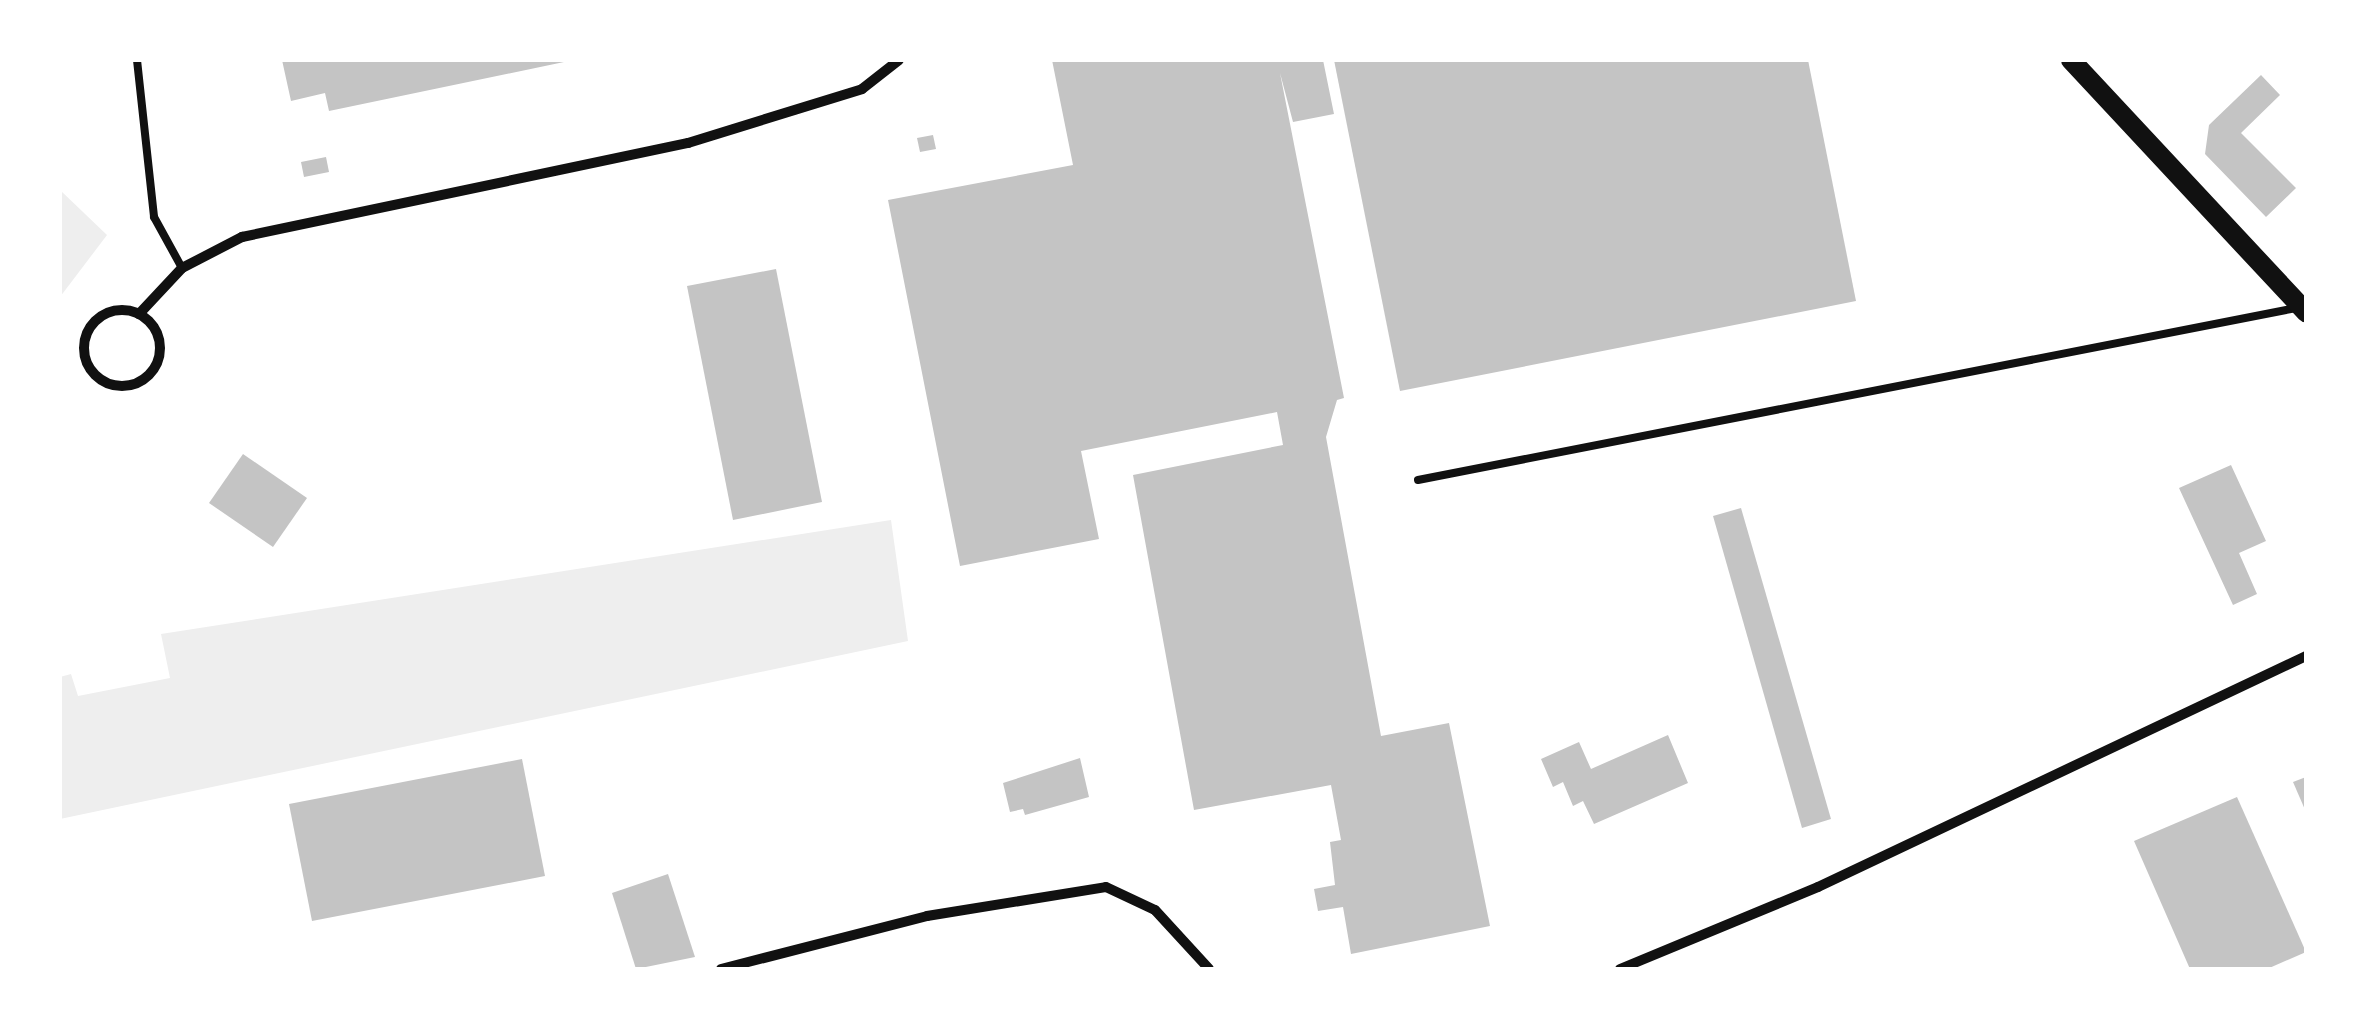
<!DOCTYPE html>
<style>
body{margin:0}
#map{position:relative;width:2366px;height:1029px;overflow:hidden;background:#fff;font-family:Signika,sans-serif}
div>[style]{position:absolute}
.green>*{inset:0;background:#eee}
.building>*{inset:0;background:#c4c4c4}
.service>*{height:8px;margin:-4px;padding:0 4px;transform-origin:4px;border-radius:4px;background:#111}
.minor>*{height:10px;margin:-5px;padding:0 5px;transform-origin:5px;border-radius:5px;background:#111}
.minor>.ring{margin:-5px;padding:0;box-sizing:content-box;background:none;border:10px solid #111;border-radius:50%}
.secondary>*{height:20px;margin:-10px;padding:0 10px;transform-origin:10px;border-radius:10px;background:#111}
span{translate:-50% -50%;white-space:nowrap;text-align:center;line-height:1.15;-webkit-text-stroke:10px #fff;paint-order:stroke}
.frame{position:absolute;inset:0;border:62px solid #fff;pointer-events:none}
</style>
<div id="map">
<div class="green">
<div style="clip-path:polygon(60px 190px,107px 235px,60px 297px)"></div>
<div style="clip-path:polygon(891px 520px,908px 641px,60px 819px,60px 677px,71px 674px,78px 696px,170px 678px,161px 634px)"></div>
</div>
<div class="building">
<div style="clip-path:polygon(282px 60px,564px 60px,564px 62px,329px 111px,325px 93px,291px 101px)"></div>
<div style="clip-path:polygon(1052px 60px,1323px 60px,1334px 114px,1293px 122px,1280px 73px,1344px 398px,1337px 400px,1326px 437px,1381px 736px,1449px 723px,1490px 926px,1351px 954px,1343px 907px,1318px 911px,1314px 889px,1335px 885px,1330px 842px,1341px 840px,1331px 785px,1194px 810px,1133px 475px,1283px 445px,1277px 412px,1081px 451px,1099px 539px,960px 566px,888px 200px,1073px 165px)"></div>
<div style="clip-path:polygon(1334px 60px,1808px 60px,1856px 301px,1400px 391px)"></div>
<div style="clip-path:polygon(2261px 75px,2280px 95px,2241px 133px,2296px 188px,2266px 217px,2205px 154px,2209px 125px)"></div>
<div style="clip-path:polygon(933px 135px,936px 149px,920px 152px,917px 138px)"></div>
<div style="clip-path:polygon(326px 157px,329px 172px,304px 177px,301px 162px)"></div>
<div style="clip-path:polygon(776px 269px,822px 502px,733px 520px,687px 286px)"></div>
<div style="clip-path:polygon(243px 454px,307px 498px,273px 547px,209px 503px)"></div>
<div style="clip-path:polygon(2231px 465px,2266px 541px,2239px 553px,2257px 594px,2233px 605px,2179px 488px)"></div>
<div style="clip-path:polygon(1741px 508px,1831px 819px,1802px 828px,1713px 516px)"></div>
<div style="clip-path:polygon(1668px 735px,1688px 783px,1594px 824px,1583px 801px,1573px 806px,1563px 782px,1553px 787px,1541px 759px,1579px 742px,1591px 769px)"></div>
<div style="clip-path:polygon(1080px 758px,1089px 797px,1025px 815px,1023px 809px,1010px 812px,1003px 783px)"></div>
<div style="clip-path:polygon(522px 759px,545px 876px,312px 921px,289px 804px)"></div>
<div style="clip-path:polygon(2306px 777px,2306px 812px,2293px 782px)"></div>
<div style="clip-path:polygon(2237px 797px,2306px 952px,2267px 969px,2190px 969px,2134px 841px)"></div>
<div style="clip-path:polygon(668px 874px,695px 957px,636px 969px,612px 893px)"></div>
</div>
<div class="service">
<div style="left:137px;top:60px;width:158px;rotate:83.8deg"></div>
<div style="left:154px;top:217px;width:58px;rotate:61.2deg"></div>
<div style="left:1418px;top:480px;width:895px;rotate:-11.08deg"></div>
</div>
<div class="minor">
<div class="ring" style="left:84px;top:310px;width:66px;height:66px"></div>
<div style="left:139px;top:314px;width:63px;rotate:-46.9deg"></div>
<div style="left:182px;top:268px;width:68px;rotate:-27.3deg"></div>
<div style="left:242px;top:237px;width:456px;rotate:-11.9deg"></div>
<div style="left:688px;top:143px;width:182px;rotate:-17.2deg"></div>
<div style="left:862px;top:89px;width:47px;rotate:-38.1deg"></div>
<div style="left:721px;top:969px;width:213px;rotate:-14.4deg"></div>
<div style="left:927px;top:916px;width:181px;rotate:-9.2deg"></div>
<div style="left:1106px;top:887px;width:54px;rotate:25.1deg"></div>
<div style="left:1155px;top:910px;width:80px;rotate:47.5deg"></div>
<div style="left:1620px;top:969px;width:214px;rotate:-22.5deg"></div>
<div style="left:1818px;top:887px;width:540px;rotate:-25.33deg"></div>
</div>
<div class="secondary">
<div style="left:2071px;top:60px;width:345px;rotate:47deg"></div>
</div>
<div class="frame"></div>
</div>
